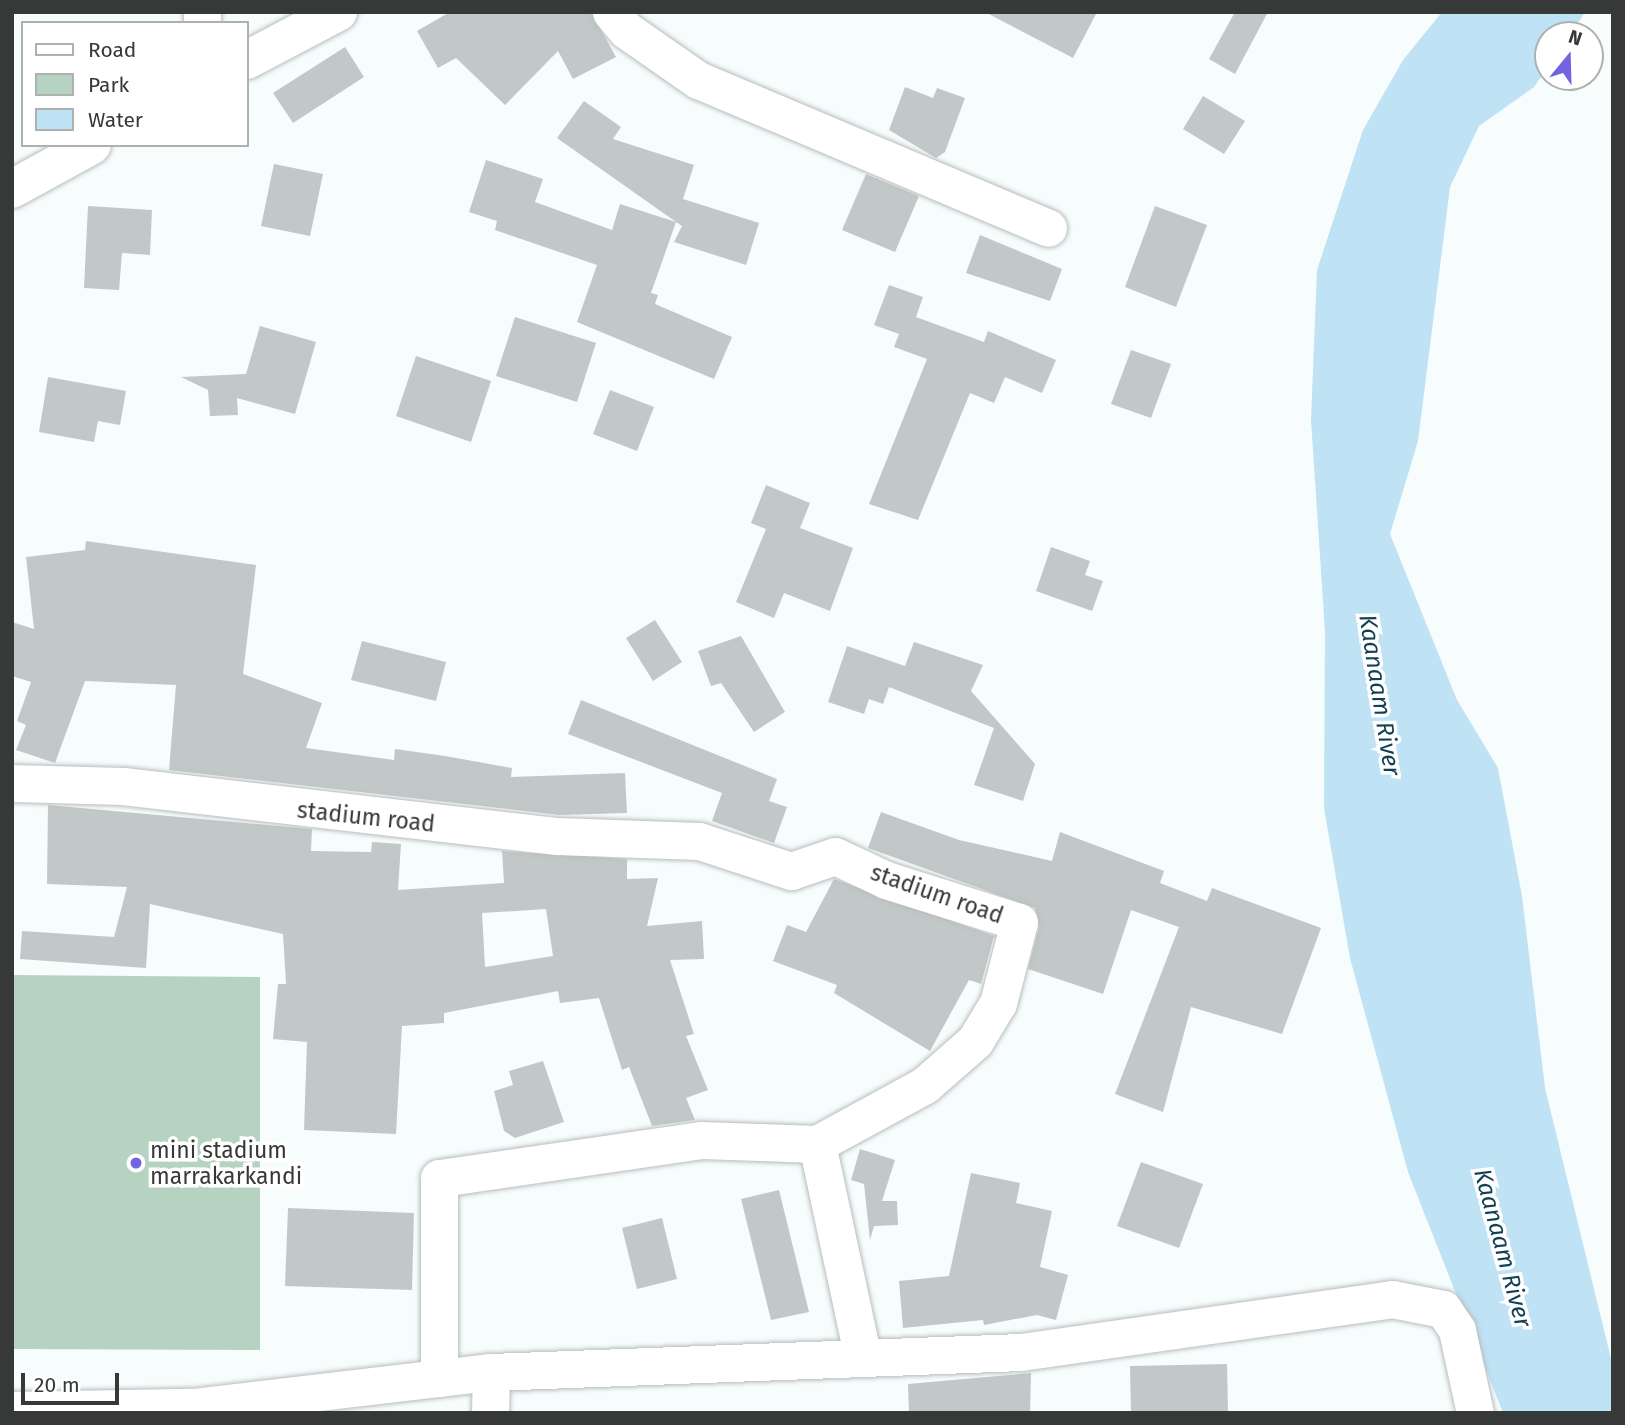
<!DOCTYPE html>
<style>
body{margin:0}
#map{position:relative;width:1625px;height:1425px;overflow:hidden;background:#f7fcfc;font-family:"Fira Sans",sans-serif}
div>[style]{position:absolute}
.green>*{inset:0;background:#b6d2c1}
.water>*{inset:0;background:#bfe2f4}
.building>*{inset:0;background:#c2c7c8}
.roads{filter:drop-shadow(0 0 2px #b8bdbd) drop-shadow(0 0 2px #b8bdbd)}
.street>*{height:37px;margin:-18.5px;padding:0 18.5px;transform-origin:18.5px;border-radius:18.5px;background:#fff}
.secondary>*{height:38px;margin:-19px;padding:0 19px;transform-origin:19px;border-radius:19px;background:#fff}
.dots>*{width:19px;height:19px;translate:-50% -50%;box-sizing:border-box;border:4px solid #fff;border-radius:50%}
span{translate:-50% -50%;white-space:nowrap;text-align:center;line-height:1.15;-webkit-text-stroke:7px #fff;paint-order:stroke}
.street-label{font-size:23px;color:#373939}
.poi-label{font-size:23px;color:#373939}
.left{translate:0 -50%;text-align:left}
.water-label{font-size:24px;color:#113f53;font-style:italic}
.frame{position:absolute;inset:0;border:14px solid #373939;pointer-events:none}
.legend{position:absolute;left:21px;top:21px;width:228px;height:126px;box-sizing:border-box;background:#fff;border:2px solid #afb0b0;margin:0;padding:9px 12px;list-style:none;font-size:21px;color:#373939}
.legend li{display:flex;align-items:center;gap:14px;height:35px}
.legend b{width:35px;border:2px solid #afb0b0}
.north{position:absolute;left:1534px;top:21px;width:70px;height:70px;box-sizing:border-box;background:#fff;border:2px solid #afb0b0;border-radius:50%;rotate:19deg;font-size:19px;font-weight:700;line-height:28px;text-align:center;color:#373939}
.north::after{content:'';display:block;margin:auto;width:24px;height:32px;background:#7264de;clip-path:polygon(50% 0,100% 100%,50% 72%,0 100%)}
.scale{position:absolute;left:21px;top:1373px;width:98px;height:32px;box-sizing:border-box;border:4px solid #373939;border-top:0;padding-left:9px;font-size:21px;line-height:24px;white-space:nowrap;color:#373939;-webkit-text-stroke:5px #fff;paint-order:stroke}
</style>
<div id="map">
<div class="green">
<div style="clip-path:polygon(12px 975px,260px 977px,260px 1350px,12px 1349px)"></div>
</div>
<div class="water">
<div style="clip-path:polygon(1442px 12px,1585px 12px,1570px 35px,1548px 35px,1548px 67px,1534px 87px,1479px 126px,1450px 187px,1418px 441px,1390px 534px,1457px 700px,1498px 768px,1522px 896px,1545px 1088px,1613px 1367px,1613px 1413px,1503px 1413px,1408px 1172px,1350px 958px,1324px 808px,1325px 631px,1311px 420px,1317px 270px,1363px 130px,1403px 60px)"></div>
</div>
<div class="building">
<div style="clip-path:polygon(450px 12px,591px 12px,616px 57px,573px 79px,558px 51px,505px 105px,456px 58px,438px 68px,417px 31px)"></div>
<div style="clip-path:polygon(985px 12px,1097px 12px,1073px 58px)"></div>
<div style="clip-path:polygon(1235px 12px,1268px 12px,1235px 74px,1209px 59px)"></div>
<div style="clip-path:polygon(345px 47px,364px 77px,293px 123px,273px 93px)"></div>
<div style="clip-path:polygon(905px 87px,933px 98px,937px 88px,965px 98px,945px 152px,936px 158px,889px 130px)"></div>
<div style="clip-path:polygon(1203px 96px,1245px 121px,1224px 154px,1183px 129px)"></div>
<div style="clip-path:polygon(584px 101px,621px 127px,613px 139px,694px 165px,683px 199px,759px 223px,746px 265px,674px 242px,682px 226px,676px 222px,651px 293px,658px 295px,655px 304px,732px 337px,714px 379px,577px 322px,597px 265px,495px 230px,497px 221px,469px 212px,486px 160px,543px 179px,535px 202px,612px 230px,620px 204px,676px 222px,557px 138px)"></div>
<div style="clip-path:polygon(274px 164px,323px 174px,310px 236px,261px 226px)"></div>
<div style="clip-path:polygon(866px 174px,919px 196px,895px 252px,842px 230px)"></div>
<div style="clip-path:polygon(88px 206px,152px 210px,150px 255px,122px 253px,119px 290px,84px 288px)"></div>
<div style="clip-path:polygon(1155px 206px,1207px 225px,1176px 307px,1125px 287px)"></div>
<div style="clip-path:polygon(980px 235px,1062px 269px,1050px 301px,966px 273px)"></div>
<div style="clip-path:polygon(889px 285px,923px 297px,916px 317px,984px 342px,988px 331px,1056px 360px,1042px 393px,1005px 377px,994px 403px,970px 393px,918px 520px,869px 504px,927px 359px,894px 347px,899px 334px,874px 325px)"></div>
<div style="clip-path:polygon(515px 317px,596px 343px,577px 402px,496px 376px)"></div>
<div style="clip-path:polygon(260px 326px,316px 342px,295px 414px,237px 398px,238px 415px,210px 416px,208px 390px,181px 377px,246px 374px)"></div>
<div style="clip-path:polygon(1131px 350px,1171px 364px,1151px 418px,1111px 404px)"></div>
<div style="clip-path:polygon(416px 356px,491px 381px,471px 442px,396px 416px)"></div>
<div style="clip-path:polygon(48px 377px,126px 391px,120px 425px,98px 421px,94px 442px,39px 432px)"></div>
<div style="clip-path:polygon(610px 390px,654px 407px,637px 451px,593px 434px)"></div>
<div style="clip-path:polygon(766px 485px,810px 503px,800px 528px,853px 548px,830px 611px,784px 593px,774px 618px,736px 602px,766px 529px,751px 523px)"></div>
<div style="clip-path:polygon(86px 541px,256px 565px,243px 674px,322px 703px,306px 748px,394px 760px,395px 749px,445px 756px,512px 768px,511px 777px,625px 773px,627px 813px,559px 815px,169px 770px,176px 685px,85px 681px,55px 763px,16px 750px,26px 725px,17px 721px,31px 682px,12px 676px,12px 622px,34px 629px,26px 557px,85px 550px)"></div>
<div style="clip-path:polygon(1051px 547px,1090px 561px,1085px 575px,1103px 581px,1092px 611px,1036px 591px)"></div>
<div style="clip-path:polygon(655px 620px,682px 662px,653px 681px,626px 638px)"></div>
<div style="clip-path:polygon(741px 636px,785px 712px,754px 732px,721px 683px,711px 686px,698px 651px)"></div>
<div style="clip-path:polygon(362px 641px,446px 662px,436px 701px,351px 680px)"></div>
<div style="clip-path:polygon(914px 642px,983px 665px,971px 691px,1035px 764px,1023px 801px,974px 785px,994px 728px,889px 687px,883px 704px,869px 699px,864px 714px,828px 702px,847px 646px,905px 666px)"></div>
<div style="clip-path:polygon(581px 700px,777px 779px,769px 801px,787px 807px,774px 843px,712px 821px,722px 793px,568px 734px)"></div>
<div style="clip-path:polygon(evenodd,48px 805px,312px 829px,311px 851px,371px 852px,372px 842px,401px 844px,398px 890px,504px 883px,502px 851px,627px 859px,627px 879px,658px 878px,647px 926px,702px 921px,704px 959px,670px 960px,694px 1034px,686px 1036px,708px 1090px,686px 1098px,695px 1120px,652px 1126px,629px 1067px,622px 1070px,599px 998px,560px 1003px,558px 991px,444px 1013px,444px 1023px,402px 1026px,396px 1134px,304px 1130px,307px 1042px,273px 1039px,278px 984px,286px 984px,283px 934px,150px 904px,146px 968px,20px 959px,22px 931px,114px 937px,127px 887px,47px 884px,48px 805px,546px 909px,553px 956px,485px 967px,482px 913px,546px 909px)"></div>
<div style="clip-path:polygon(881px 812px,959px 840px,1052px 861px,1060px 832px,1164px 871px,1160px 883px,1207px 901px,1212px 888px,1321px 928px,1282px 1034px,1191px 1007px,1163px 1112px,1115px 1094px,1179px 927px,1131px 910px,1103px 994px,1028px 969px,1039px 927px,1035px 908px,868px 848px)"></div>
<div style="clip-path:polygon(834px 879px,994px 936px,981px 984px,969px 980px,930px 1051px,834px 993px,837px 985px,773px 961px,787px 925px,806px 932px)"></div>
<div style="clip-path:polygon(543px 1061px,564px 1122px,515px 1138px,504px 1131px,494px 1091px,513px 1085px,509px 1071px)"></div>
<div style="clip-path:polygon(860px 1149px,895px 1160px,882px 1201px,897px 1201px,898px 1225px,874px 1226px,870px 1240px,864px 1184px,851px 1180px)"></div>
<div style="clip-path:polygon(1141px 1162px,1203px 1184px,1179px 1248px,1117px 1226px)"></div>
<div style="clip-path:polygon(971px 1173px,1020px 1183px,1016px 1203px,1052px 1211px,1040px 1267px,1068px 1275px,1056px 1320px,1037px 1315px,984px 1325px,983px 1320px,903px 1328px,899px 1281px,949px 1276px)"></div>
<div style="clip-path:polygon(779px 1190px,809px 1312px,771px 1320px,741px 1199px)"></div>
<div style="clip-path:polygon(288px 1208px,414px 1213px,412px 1290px,285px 1286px)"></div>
<div style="clip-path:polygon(662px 1218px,677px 1279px,637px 1289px,622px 1228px)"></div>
<div style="clip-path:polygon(1227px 1364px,1228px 1413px,1131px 1413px,1130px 1366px)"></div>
<div style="clip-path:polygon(1031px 1373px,1030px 1413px,909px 1413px,908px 1384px)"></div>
</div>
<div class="roads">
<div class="street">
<div style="left:611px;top:12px;width:23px;rotate:50deg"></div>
<div style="left:626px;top:30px;width:88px;rotate:34.8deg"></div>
<div style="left:698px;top:80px;width:380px;rotate:22.9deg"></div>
<div style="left:202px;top:23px;width:11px;rotate:-90deg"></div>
<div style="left:12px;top:783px;width:111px;rotate:1.5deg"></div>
<div style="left:123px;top:786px;width:437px;rotate:6.6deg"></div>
<div style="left:557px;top:836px;width:142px;rotate:2deg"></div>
<div style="left:699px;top:841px;width:97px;rotate:18.1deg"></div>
<div style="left:791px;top:871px;width:46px;rotate:-18.8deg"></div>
<div style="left:835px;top:856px;width:56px;rotate:25.2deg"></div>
<div style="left:886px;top:880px;width:139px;rotate:17.5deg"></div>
<div style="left:1019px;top:922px;width:84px;rotate:104.5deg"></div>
<div style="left:998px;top:1003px;width:44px;rotate:121.2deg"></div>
<div style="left:975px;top:1041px;width:67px;rotate:138.7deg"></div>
<div style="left:925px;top:1085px;width:123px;rotate:151.4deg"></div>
<div style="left:817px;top:1144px;width:116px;rotate:-178deg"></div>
<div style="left:701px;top:1140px;width:265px;rotate:171.7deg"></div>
<div style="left:439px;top:1178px;width:200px;rotate:90deg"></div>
<div style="left:817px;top:1144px;width:219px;rotate:77.9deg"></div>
<div style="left:12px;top:1410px;width:180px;rotate:-1deg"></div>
<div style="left:192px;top:1407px;width:301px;rotate:-6.7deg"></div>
<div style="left:491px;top:1372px;width:530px;rotate:-2.16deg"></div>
<div style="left:1021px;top:1352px;width:375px;rotate:-8.1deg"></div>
<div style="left:1392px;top:1299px;width:52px;rotate:11.1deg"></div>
<div style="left:1443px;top:1309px;width:25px;rotate:56deg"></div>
<div style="left:1457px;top:1330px;width:85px;rotate:77.8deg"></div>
<div style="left:490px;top:1413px;width:41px;rotate:-88.6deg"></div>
</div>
<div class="secondary">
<div style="left:247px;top:60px;width:103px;rotate:-27.8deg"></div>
<div style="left:12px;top:189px;width:91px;rotate:-28.8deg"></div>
</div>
</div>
<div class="dots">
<div style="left:136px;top:1163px;background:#7264de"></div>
</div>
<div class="street-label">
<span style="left:366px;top:817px;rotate:6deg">stadium road</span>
<span style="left:937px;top:894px;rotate:19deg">stadium road</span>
</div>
<div class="poi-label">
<span class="left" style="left:150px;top:1163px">mini stadium<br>marrakarkandi</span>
</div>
<div class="water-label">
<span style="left:1379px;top:695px;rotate:81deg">Kaanaam River</span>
<span style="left:1502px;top:1248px;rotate:75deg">Kaanaam River</span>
</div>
<div class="frame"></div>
<ul class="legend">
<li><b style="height:9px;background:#fff"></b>Road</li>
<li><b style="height:19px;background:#b6d2c1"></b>Park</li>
<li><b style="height:19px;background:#bfe2f4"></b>Water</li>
</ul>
<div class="north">N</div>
<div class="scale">20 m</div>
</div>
